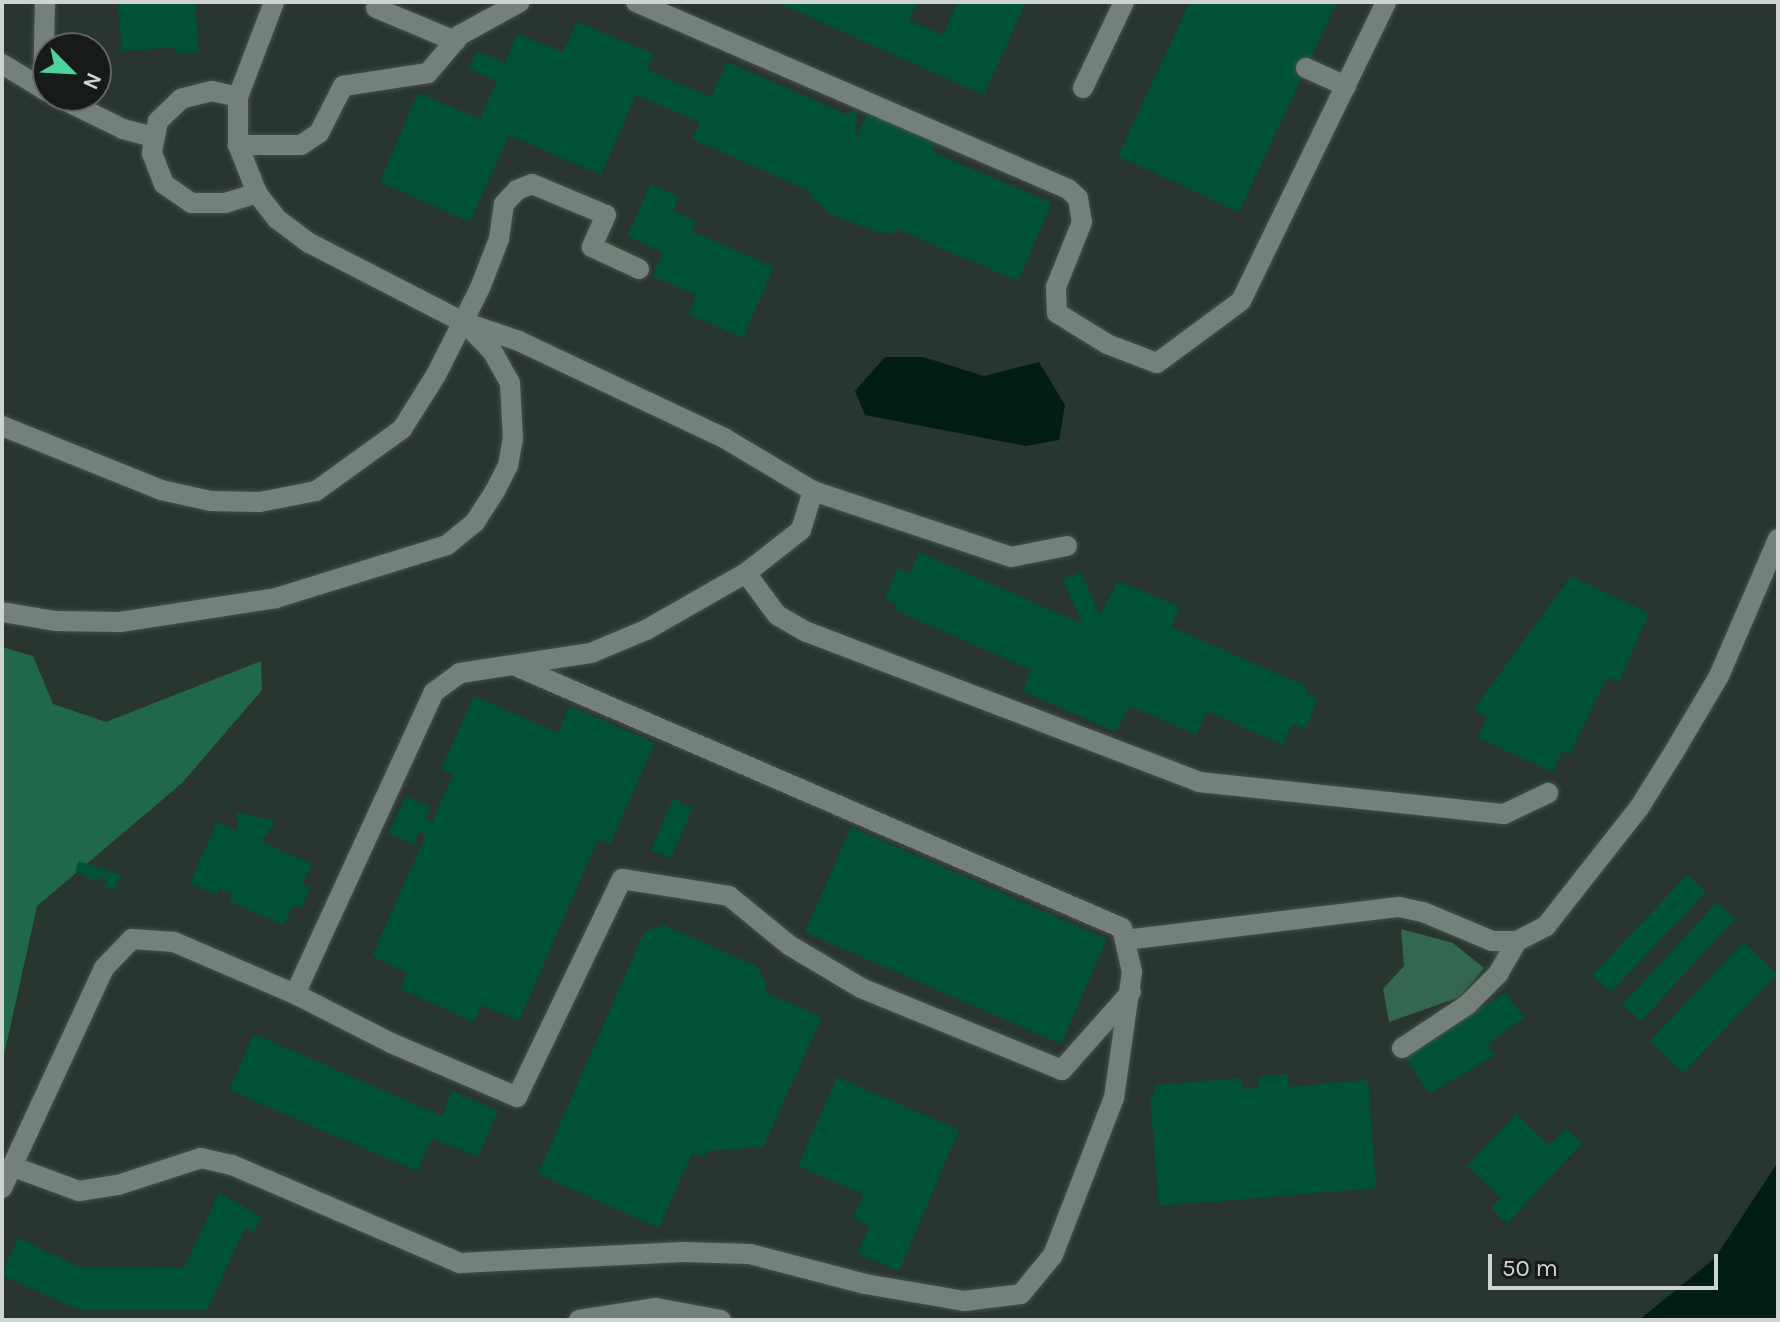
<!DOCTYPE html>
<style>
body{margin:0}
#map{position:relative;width:1780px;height:1322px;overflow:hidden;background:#29352f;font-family:Karla,sans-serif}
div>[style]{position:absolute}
.green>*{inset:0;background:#34674f}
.forest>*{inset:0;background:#21684a}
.water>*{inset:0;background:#021e12}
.building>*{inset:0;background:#005235}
.roads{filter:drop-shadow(0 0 2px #47514b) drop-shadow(0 0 2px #47514b)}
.minor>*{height:20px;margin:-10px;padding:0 10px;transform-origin:10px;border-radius:10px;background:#74817a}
span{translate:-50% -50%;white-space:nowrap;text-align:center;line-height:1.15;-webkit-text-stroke:7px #161b19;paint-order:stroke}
.frame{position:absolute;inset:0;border:4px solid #ced5d1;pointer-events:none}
.north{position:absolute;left:32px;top:32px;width:80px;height:80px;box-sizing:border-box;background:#161b19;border:2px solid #606563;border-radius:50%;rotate:114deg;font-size:22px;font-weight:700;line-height:32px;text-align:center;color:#ced5d1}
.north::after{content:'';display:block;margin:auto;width:28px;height:36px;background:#4cd39b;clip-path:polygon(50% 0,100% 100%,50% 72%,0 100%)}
.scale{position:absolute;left:1488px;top:1254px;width:230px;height:36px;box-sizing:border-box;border:4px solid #ced5d1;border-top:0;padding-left:10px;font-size:24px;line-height:28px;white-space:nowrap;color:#ced5d1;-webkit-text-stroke:6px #161b19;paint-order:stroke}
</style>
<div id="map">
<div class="green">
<div style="clip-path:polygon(1401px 929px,1453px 943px,1484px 968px,1460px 997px,1389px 1022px,1383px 989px,1404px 966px)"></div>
</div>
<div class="forest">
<div style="clip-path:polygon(2px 647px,33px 656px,53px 704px,106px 722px,261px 661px,262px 690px,182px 783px,37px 906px,2px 1064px)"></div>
</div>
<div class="water">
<div style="clip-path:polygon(885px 357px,923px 357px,984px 376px,1039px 362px,1065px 405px,1059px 440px,1026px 446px,865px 415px,855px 391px)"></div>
<div style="clip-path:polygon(1778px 1162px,1778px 1320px,1639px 1320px,1715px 1258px)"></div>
</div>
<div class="building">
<div style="clip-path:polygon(195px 2px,199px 52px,175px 53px,174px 47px,122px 51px,118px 3px)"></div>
<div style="clip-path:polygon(776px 2px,917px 2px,909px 20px,943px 35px,958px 2px,1026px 2px,984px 95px)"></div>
<div style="clip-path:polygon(1190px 2px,1337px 2px,1239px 212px,1118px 156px)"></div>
<div style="clip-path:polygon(577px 22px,654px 54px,647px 70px,711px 97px,727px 62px,846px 114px,857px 111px,856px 138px,869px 109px,938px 138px,932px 152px,1052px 203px,1018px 281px,897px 229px,895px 234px,879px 232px,836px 217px,810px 197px,812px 192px,692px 139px,700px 122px,636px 95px,601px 175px,509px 135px,470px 222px,380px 182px,418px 93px,480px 119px,497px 81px,469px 68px,477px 51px,505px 63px,517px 34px,563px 52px)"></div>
<div style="clip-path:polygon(651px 184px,679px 197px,673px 211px,696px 221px,691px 231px,774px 267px,743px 338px,689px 314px,696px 295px,652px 276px,663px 252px,627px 236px)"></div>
<div style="clip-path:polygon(919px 552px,1082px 624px,1063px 579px,1081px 572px,1100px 615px,1118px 581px,1180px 607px,1171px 627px,1308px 687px,1305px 693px,1318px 699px,1305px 729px,1292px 724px,1283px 745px,1207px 711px,1196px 735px,1129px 705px,1116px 732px,1023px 691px,1031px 670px,895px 610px,897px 604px,884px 599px,898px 568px,910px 574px)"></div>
<div style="clip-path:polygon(1571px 576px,1649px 613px,1619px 682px,1607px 677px,1570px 754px,1562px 751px,1553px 772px,1478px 738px,1487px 716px,1473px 710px)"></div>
<div style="clip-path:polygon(474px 696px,558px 733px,570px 706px,655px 743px,610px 844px,598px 839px,519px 1021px,482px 1005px,474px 1022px,401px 989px,407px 972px,372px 956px,426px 835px,419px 832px,414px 845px,388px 833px,406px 796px,431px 807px,426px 819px,432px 822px,453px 775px,441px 769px)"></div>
<div style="clip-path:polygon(673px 799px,693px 808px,671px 858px,651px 850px)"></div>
<div style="clip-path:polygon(237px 812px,275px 821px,262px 842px,312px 864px,302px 884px,310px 888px,301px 908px,293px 905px,284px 925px,229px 901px,232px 894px,219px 889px,216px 895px,190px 883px,217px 822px,238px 831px)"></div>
<div style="clip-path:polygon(851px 827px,1107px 939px,1061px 1044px,805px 932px)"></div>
<div style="clip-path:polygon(79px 861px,121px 875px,114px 890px,103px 885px,106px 879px,100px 876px,97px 882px,75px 871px)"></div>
<div style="clip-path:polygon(1687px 875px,1706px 892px,1611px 992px,1592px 975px)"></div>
<div style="clip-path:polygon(1717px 902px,1735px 919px,1641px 1021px,1622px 1005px)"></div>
<div style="clip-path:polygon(664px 925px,758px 967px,767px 986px,764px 992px,822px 1017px,763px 1147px,707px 1151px,704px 1157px,692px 1153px,659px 1228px,538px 1174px,644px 932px)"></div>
<div style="clip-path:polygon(1744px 942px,1777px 974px,1683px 1073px,1650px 1041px)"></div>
<div style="clip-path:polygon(1506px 992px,1524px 1018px,1487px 1044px,1495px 1055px,1429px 1094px,1404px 1054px)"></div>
<div style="clip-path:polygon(254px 1034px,442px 1116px,452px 1091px,498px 1111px,478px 1157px,432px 1138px,417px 1171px,229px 1090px)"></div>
<div style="clip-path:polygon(1288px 1074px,1289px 1087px,1368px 1080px,1376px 1188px,1159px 1206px,1150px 1097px,1155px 1096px,1154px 1085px,1242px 1078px,1243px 1089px,1259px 1088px,1258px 1077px)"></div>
<div style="clip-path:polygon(837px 1077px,959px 1130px,899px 1271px,858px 1254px,869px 1226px,853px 1218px,863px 1194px,798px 1166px)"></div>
<div style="clip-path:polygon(1516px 1114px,1549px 1145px,1566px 1128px,1582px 1143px,1507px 1224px,1491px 1208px,1501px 1198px,1467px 1166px)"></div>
<div style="clip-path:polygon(219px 1193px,261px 1216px,254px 1232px,245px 1228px,207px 1310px,79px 1310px,2px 1275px,18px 1238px,79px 1267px,184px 1268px)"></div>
</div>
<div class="roads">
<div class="minor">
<div style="left:636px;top:2px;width:471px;rotate:23.4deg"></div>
<div style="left:1068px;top:189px;width:13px;rotate:42deg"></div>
<div style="left:1078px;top:198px;width:24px;rotate:81deg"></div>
<div style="left:1082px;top:222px;width:70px;rotate:111.8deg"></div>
<div style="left:1056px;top:287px;width:26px;rotate:88deg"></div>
<div style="left:1057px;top:313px;width:59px;rotate:31.8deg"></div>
<div style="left:1107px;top:344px;width:53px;rotate:20.8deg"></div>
<div style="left:1157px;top:363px;width:104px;rotate:-36.4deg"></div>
<div style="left:1241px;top:301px;width:332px;rotate:-64.1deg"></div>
<div style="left:376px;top:8px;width:86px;rotate:22.7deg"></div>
<div style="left:2px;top:64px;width:54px;rotate:31.3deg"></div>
<div style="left:1306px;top:68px;width:44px;rotate:24.2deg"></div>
<div style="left:1083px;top:88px;width:95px;rotate:-64.5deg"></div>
<div style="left:43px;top:89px;width:87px;rotate:-88.7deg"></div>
<div style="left:56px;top:96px;width:75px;rotate:26.2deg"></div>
<div style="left:123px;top:129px;width:31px;rotate:15deg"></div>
<div style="left:238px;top:97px;width:27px;rotate:-167deg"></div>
<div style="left:212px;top:91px;width:32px;rotate:166deg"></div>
<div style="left:181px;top:99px;width:32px;rotate:136deg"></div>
<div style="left:158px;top:121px;width:33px;rotate:101deg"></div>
<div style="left:152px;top:153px;width:33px;rotate:69deg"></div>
<div style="left:164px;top:184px;width:33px;rotate:35deg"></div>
<div style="left:191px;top:203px;width:34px"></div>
<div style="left:225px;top:203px;width:34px;rotate:-17deg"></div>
<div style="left:238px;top:145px;width:63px"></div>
<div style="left:301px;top:145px;width:22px;rotate:-34deg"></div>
<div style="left:319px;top:133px;width:53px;rotate:-62.9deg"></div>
<div style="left:343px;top:86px;width:86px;rotate:-8.7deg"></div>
<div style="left:428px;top:73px;width:50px;rotate:-49.9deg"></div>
<div style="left:460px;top:35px;width:68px;rotate:-28.8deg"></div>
<div style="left:2px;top:426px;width:171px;rotate:21.9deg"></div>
<div style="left:161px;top:490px;width:51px;rotate:12.4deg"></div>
<div style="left:211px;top:501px;width:49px;rotate:1.2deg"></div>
<div style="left:260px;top:502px;width:57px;rotate:-11.1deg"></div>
<div style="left:316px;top:491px;width:106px;rotate:-35.8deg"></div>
<div style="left:402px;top:429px;width:64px;rotate:-57.8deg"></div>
<div style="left:436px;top:375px;width:97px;rotate:-63.2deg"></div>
<div style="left:480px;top:288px;width:53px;rotate:-68.8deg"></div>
<div style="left:499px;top:239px;width:35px;rotate:-82deg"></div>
<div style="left:504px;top:204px;width:19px;rotate:-47deg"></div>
<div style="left:517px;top:190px;width:16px;rotate:-22deg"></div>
<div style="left:532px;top:184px;width:80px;rotate:22.7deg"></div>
<div style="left:606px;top:215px;width:35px;rotate:114deg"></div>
<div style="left:592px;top:247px;width:52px;rotate:25.1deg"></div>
<div style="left:813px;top:491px;width:209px;rotate:18.4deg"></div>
<div style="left:1011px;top:557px;width:57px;rotate:-11.1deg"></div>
<div style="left:746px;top:573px;width:52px;rotate:53.6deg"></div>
<div style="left:777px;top:615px;width:34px;rotate:30deg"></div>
<div style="left:807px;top:632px;width:420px;rotate:20.9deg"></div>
<div style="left:1199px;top:782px;width:307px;rotate:6deg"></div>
<div style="left:1504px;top:814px;width:49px;rotate:-25.5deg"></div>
<div style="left:2px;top:612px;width:54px;rotate:9.6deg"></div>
<div style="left:55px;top:621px;width:65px;rotate:0.9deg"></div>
<div style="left:120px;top:622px;width:158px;rotate:-8.7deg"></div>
<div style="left:276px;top:598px;width:179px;rotate:-17.2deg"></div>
<div style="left:447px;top:545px;width:36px;rotate:-39deg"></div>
<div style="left:475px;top:522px;width:35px;rotate:-57deg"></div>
<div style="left:494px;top:493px;width:30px;rotate:-63deg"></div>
<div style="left:508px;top:466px;width:27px;rotate:-80deg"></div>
<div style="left:513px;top:439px;width:56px;rotate:-93.1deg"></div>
<div style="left:510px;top:383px;width:37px;rotate:-119deg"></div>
<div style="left:492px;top:351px;width:37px;rotate:-134deg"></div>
<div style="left:1125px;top:940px;width:276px;rotate:-6.9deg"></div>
<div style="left:1399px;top:907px;width:25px;rotate:12deg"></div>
<div style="left:1423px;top:912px;width:75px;rotate:22.8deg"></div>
<div style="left:1492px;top:941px;width:25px"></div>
<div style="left:1517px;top:941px;width:33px;rotate:-27deg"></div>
<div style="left:1546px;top:926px;width:150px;rotate:-51.8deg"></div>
<div style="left:1639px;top:808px;width:66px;rotate:-58deg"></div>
<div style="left:1674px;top:752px;width:88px;rotate:-59.4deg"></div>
<div style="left:1719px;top:676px;width:149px;rotate:-66.7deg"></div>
<div style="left:295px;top:994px;width:108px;rotate:27deg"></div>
<div style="left:391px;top:1043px;width:137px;rotate:23.2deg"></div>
<div style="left:517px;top:1097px;width:242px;rotate:-64.3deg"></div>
<div style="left:622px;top:879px;width:108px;rotate:9deg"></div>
<div style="left:729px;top:896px;width:77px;rotate:39.2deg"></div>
<div style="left:789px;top:945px;width:84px;rotate:30.8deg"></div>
<div style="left:861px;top:988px;width:217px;rotate:22.2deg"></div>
<div style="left:1062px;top:1070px;width:104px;rotate:-48.5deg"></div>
<div style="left:1402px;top:1048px;width:78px;rotate:-33.5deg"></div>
<div style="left:1467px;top:1005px;width:44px;rotate:-45deg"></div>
<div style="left:1498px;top:974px;width:38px;rotate:-60deg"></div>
<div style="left:11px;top:1166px;width:72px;rotate:20.2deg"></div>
<div style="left:79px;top:1191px;width:39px;rotate:-9deg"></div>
<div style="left:118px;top:1185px;width:87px;rotate:-18deg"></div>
<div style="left:201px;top:1158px;width:32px;rotate:13deg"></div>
<div style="left:232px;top:1165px;width:248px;rotate:23.3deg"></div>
<div style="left:460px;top:1263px;width:223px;rotate:-2.8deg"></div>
<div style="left:683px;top:1252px;width:67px;rotate:1.7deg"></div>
<div style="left:750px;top:1254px;width:119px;rotate:14.6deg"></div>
<div style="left:865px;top:1284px;width:100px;rotate:9.7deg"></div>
<div style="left:964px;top:1301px;width:57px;rotate:-7deg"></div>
<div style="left:1021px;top:1294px;width:50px;rotate:-50.6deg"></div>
<div style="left:1053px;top:1255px;width:168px;rotate:-68.8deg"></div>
<div style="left:1114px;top:1098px;width:127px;rotate:-81.9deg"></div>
<div style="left:1132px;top:972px;width:45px;rotate:-102.8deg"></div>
<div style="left:1122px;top:928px;width:658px;rotate:-156.63deg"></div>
<div style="left:2px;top:1188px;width:242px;rotate:-65.1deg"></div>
<div style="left:104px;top:968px;width:40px;rotate:-46deg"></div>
<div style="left:132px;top:939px;width:42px;rotate:4.1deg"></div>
<div style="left:174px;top:942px;width:132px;rotate:23.3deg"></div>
<div style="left:295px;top:994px;width:332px;rotate:-65.3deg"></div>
<div style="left:434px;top:692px;width:32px;rotate:-36deg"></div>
<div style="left:460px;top:673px;width:133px;rotate:-8.7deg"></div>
<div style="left:591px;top:653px;width:60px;rotate:-22.7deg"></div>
<div style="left:646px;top:630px;width:115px;rotate:-29.7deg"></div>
<div style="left:746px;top:573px;width:70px;rotate:-38deg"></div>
<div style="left:801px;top:530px;width:41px;rotate:-72.9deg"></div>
<div style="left:813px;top:491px;width:104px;rotate:-149.2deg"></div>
<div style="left:724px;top:438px;width:227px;rotate:-154.7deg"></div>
<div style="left:519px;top:341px;width:59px;rotate:-161.3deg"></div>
<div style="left:463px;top:322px;width:173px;rotate:-152.8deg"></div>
<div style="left:309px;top:243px;width:40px;rotate:-143deg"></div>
<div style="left:277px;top:219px;width:33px;rotate:-128deg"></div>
<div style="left:257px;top:193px;width:52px;rotate:-111.6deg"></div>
<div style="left:238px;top:145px;width:48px;rotate:-90deg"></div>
<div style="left:238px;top:97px;width:102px;rotate:-69.2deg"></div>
<div style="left:579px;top:1320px;width:78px;rotate:-8.9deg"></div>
<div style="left:656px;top:1308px;width:66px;rotate:10.5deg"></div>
</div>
</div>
<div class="frame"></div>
<div class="north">N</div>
<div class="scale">50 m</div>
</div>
